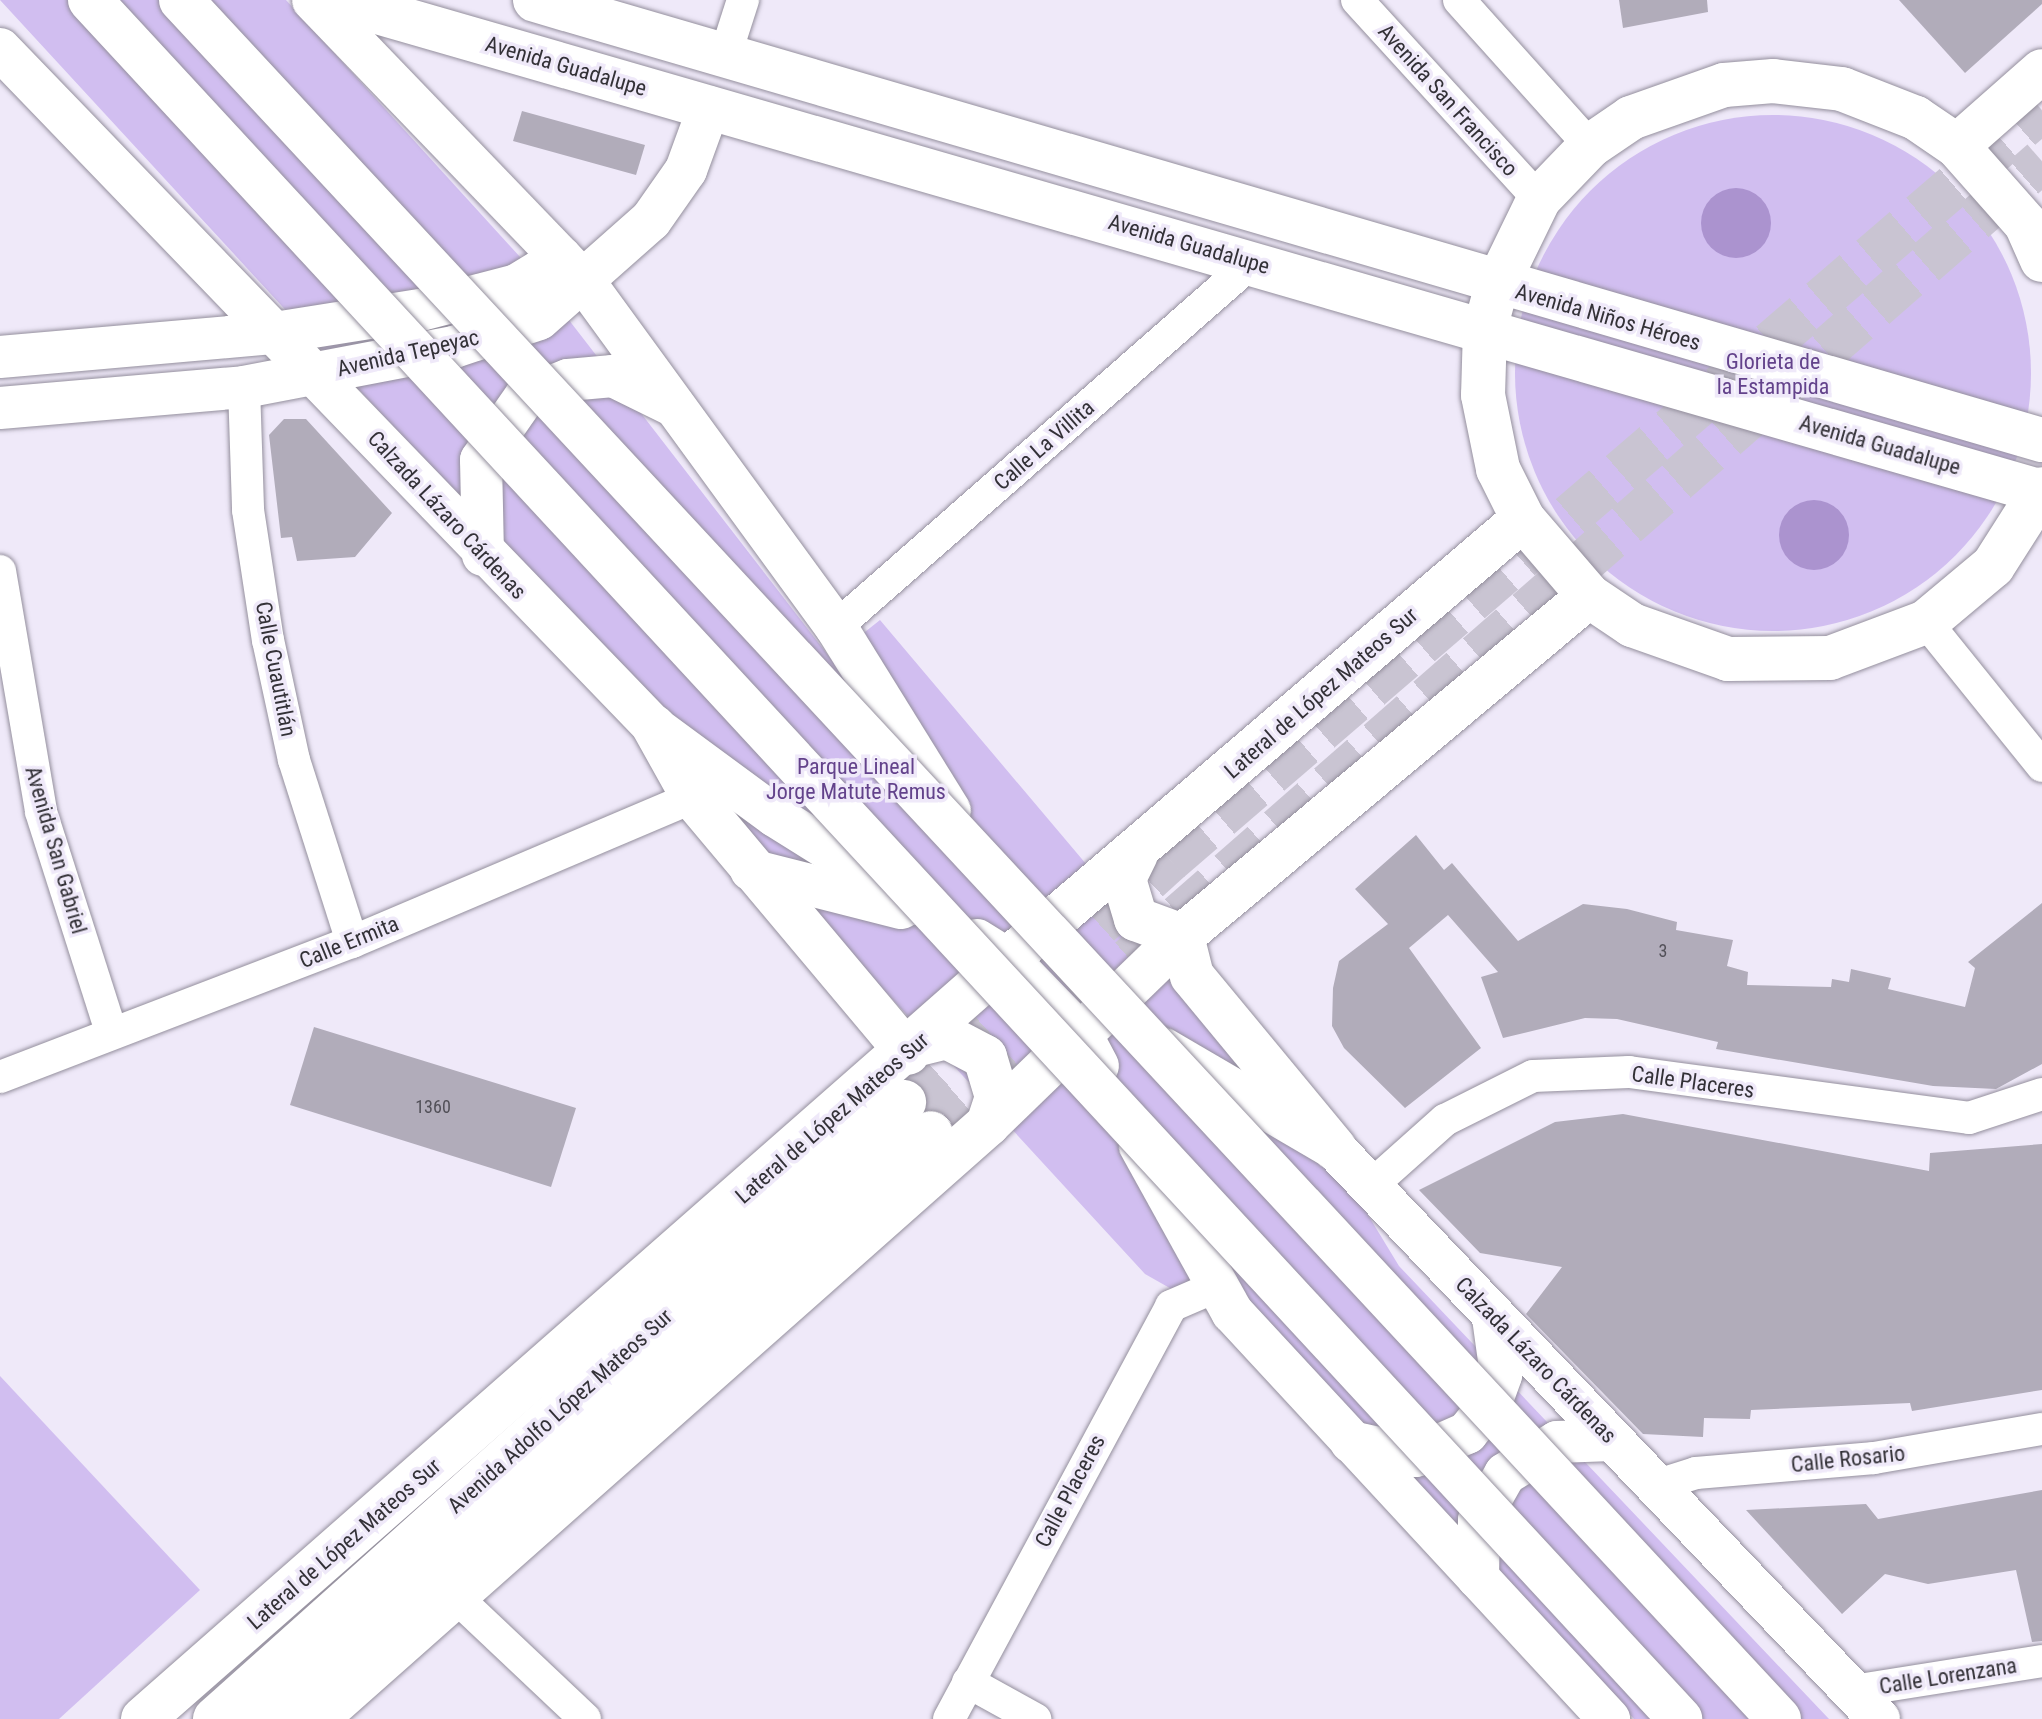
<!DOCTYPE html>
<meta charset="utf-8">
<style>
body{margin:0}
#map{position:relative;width:2042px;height:1719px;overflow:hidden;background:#efe9f9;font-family:"Roboto Condensed",sans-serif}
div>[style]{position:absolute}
.green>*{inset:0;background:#d1bef0}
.round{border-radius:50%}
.water>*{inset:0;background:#ab93cf}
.building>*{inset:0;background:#b1acba}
.primary-tunnel>*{height:44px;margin-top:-22px;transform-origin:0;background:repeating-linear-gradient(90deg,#c9c4d2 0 44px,transparent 0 66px)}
.roads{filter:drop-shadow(0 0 2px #948f9d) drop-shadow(0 0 2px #948f9d)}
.minor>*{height:32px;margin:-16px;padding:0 16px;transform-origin:16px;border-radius:16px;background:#fff}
.tertiary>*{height:42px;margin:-21px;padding:0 21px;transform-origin:21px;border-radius:21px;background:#fff}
.secondary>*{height:44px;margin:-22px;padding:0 22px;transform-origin:22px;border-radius:22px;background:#fff}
.primary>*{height:44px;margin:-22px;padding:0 22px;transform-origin:22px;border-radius:22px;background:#fff}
.bridges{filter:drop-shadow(0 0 2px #948f9d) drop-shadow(0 0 2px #948f9d)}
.motorway-bridge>*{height:44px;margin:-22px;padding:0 22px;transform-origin:22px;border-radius:22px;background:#fff}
span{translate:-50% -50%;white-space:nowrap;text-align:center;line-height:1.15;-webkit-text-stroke:7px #efe9f9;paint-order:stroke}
.number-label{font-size:18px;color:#525058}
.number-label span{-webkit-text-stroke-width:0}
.street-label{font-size:22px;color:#333137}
.park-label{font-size:22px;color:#63428b}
</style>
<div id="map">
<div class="green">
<div style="clip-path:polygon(0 0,286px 0,521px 258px,831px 659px,880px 620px,1331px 1154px,1399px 1266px,1829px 1719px,1634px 1719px,1311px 1368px,1145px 1274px,723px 815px,550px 597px)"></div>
<div class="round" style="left:1515px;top:115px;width:516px;height:516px"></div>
<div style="clip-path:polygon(0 1376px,200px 1590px,59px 1719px,0 1719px)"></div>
</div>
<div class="water">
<div class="round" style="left:1701px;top:188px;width:70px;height:70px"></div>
<div class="round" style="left:1779px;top:500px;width:70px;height:70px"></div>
</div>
<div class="building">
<div style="clip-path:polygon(1619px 0,1707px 0,1708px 12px,1623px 28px)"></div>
<div style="clip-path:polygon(1899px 0,2042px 0,2042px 4px,1965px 73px)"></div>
<div style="clip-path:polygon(522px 111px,645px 145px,636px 175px,513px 141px)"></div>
<div style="clip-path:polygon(284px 419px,306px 419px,392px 513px,355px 557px,297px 561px,292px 537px,281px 538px,269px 435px)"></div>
<div style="clip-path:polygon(1416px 835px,1444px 870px,1452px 863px,1518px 941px,1583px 904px,1627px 909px,1677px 922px,1676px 930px,1733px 940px,1727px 966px,1748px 972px,1747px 985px,1831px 987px,1832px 979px,1849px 982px,1851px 969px,1891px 978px,1888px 989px,1965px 1007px,1975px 968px,1968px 962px,2042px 903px,2042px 1064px,1996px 1089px,1933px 1086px,1716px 1049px,1718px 1042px,1617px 1019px,1585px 1018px,1503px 1038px,1481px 977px,1498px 972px,1448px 915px,1409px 948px,1481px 1048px,1405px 1108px,1344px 1048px,1332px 1026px,1333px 988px,1339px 961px,1388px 924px,1355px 889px)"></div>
<div style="clip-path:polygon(314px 1027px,576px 1108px,551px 1187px,290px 1105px)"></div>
<div style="clip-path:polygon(1623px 1114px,1929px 1171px,1930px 1153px,2042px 1144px,2042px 1390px,1912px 1411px,1910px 1403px,1751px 1410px,1750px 1419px,1704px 1418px,1703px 1437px,1643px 1434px,1526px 1314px,1562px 1267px,1480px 1253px,1419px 1190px,1555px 1122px)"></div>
<div style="clip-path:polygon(2042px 1490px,2042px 1641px,2032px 1642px,2016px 1570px,1928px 1584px,1885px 1574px,1842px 1614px,1746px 1510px,1866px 1504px,1878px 1519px)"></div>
</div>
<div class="primary-tunnel">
<div style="left:904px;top:1102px;width:360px;rotate:-42.3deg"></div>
<div style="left:1170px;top:860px;width:1150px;rotate:-40.7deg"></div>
<div style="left:931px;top:1133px;width:1476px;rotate:-41.18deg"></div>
</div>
<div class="roads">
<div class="minor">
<div style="left:1357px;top:0;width:270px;rotate:47.6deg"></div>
<div style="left:1459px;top:0;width:196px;rotate:48.1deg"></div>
<div style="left:725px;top:56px;width:59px;rotate:-72.2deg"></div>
<div style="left:244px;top:387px;width:123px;rotate:88.1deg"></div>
<div style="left:248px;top:510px;width:132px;rotate:81.3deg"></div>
<div style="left:268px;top:640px;width:123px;rotate:77.8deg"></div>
<div style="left:294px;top:760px;width:191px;rotate:72.3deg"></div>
<div style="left:0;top:571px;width:244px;rotate:80.3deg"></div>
<div style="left:41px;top:812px;width:230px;rotate:72.3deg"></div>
<div style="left:1926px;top:622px;width:185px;rotate:51.1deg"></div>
<div style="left:836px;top:627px;width:553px;rotate:-41.26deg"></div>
<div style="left:0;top:1077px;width:377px;rotate:-21deg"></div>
<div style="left:352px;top:942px;width:371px;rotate:-23deg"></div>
<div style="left:1372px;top:1185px;width:98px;rotate:-41.7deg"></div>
<div style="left:1445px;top:1120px;width:98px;rotate:-26.6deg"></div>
<div style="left:1533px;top:1076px;width:96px;rotate:-2.4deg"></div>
<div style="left:1629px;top:1072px;width:343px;rotate:7.7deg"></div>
<div style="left:1969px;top:1118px;width:77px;rotate:-18.2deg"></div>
<div style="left:1655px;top:1486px;width:43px;rotate:-17.6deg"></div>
<div style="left:1696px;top:1473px;width:179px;rotate:-4.8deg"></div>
<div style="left:1874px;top:1458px;width:170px;rotate:-9.8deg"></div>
<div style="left:455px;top:1596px;width:179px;rotate:43.4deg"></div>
<div style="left:968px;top:1682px;width:77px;rotate:28.9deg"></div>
<div style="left:1853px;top:1691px;width:191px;rotate:-9deg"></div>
<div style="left:949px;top:1719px;width:469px;rotate:-61.7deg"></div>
<div style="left:1171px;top:1306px;width:48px;rotate:-23.4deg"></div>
</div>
<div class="tertiary">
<div style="left:313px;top:0;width:393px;rotate:46.1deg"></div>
<div style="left:585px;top:283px;width:426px;rotate:53.9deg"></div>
<div style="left:836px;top:627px;width:216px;rotate:58.2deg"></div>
<div style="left:0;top:49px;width:942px;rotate:46.03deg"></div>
<div style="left:654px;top:727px;width:150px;rotate:36.3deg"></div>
<div style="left:775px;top:816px;width:166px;rotate:32deg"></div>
<div style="left:0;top:357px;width:276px;rotate:-5deg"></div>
<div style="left:275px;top:333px;width:148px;rotate:-9deg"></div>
<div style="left:421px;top:310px;width:99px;rotate:-14.6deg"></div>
<div style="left:517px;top:285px;width:52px;rotate:-31.5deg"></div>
<div style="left:0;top:408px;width:245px;rotate:-4.9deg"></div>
<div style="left:244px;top:387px;width:214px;rotate:-10.8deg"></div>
<div style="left:454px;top:347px;width:89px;rotate:-18.2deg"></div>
<div style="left:539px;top:319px;width:149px;rotate:-41.5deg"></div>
<div style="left:651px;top:220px;width:61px;rotate:-55deg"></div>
<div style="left:686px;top:170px;width:67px;rotate:-69.9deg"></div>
<div style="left:483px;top:555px;width:95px;rotate:-91.2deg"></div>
<div style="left:481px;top:460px;width:77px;rotate:-55.1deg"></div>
<div style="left:525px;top:397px;width:46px;rotate:-21.6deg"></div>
<div style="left:568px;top:380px;width:45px;rotate:-5.1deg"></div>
<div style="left:613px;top:376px;width:68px;rotate:26.2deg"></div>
<div style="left:751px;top:870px;width:155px;rotate:14.2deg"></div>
<div style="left:977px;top:940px;width:36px;rotate:32deg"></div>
<div style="left:1008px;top:959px;width:105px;rotate:45.8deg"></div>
<div style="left:1081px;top:1034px;width:36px;rotate:62deg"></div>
<div style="left:1164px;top:1049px;width:198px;rotate:30.3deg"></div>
<div style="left:1335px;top:1149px;width:788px;rotate:46.34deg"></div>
<div style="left:1140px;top:1146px;width:190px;rotate:61deg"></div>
<div style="left:1232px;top:1312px;width:555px;rotate:47.19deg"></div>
<div style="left:1351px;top:1442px;width:66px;rotate:12.3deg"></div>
<div style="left:1415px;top:1456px;width:57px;rotate:-23.9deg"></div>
<div style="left:1467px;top:1433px;width:38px;rotate:-51deg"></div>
<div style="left:1491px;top:1403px;width:30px;rotate:-70deg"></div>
<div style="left:1501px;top:1375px;width:59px;rotate:-97.9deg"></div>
<div style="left:1478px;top:1578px;width:58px;rotate:-89deg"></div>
<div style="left:1479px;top:1520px;width:53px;rotate:-60.5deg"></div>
<div style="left:1505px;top:1474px;width:61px;rotate:-31.6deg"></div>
<div style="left:1557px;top:1442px;width:55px;rotate:-2.1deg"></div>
</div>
<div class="secondary">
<div style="left:1957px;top:146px;width:113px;rotate:-41.4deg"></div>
<div style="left:2042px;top:260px;width:39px;rotate:-114deg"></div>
<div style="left:2026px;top:224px;width:104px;rotate:-131.5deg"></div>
<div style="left:1957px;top:146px;width:50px;rotate:-145.7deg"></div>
<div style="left:1916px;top:118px;width:79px;rotate:-158.6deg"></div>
<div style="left:1842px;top:89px;width:69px;rotate:-173.4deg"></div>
<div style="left:1773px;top:81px;width:49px;rotate:175.3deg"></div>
<div style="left:1724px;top:85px;width:99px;rotate:160.5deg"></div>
<div style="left:1631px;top:118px;width:50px;rotate:145.7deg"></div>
<div style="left:1590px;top:146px;width:74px;rotate:133.9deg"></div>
<div style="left:1539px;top:199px;width:96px;rotate:116deg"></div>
<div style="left:1497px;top:285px;width:46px;rotate:105.3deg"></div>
<div style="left:1485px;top:329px;width:66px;rotate:91.7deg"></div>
<div style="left:1483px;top:395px;width:76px;rotate:78.5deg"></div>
<div style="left:1498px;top:469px;width:56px;rotate:63.4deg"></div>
<div style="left:1523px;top:519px;width:101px;rotate:49.4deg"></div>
<div style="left:1589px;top:596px;width:52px;rotate:34deg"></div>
<div style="left:1632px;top:625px;width:102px;rotate:19.5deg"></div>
<div style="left:1728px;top:659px;width:102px;rotate:-0.6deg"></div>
<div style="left:1830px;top:658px;width:103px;rotate:-20.6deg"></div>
<div style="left:1926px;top:622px;width:87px;rotate:-39.9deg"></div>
<div style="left:1993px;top:566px;width:91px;rotate:-57.5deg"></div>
<div style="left:654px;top:727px;width:80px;rotate:60.9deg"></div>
<div style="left:693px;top:797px;width:334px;rotate:50deg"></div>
<div style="left:1136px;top:854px;width:28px;rotate:116deg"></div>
<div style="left:1124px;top:879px;width:42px;rotate:73.3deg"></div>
<div style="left:1136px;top:919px;width:49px;rotate:20.3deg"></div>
<div style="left:1182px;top:936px;width:41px;rotate:76deg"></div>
<div style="left:1192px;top:976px;width:224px;rotate:50.4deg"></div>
<div style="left:919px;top:1044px;width:29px;rotate:-14deg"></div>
<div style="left:947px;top:1037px;width:43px;rotate:27.8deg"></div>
<div style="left:985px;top:1057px;width:42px;rotate:73.3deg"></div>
<div style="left:997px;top:1097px;width:28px;rotate:108deg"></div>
<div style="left:143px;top:1719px;width:1151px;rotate:-41.3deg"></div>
<div style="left:1008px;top:959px;width:677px;rotate:-40.51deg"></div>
<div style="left:316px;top:1719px;width:898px;rotate:-41.52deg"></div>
<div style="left:988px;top:1124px;width:270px;rotate:-44.1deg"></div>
<div style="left:1182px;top:936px;width:530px;rotate:-39.87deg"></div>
</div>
<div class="primary">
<div style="left:336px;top:0;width:1776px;rotate:16.09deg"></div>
<div style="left:535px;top:0;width:1570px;rotate:16.28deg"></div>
<div style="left:215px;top:1719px;width:925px;rotate:-41.84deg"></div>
<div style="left:262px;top:1719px;width:889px;rotate:-41.22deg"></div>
</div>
</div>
<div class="bridges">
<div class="motorway-bridge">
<div style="left:90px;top:0;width:2342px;rotate:47.23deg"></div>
<div style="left:181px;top:0;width:2347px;rotate:47.09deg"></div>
</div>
</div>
<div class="number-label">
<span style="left:1663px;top:951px">3</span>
<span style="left:433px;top:1107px">1360</span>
</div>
<div class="street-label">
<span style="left:566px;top:66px;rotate:16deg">Avenida Guadalupe</span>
<span style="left:1448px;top:100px;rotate:48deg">Avenida San Francisco</span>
<span style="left:1189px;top:244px;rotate:16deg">Avenida Guadalupe</span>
<span style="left:1608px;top:317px;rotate:16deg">Avenida Niños Héroes</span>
<span style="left:408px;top:353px;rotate:-13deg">Avenida Tepeyac</span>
<span style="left:1044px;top:445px;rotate:-41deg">Calle La Villita</span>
<span style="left:1880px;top:445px;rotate:16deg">Avenida Guadalupe</span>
<span style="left:447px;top:515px;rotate:47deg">Calzada Lázaro Cárdenas</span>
<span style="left:276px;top:669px;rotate:79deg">Calle Cuautitlán</span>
<span style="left:1321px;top:693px;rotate:-41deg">Lateral de López Mateos Sur</span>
<span style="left:56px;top:850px;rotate:74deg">Avenida San Gabriel</span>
<span style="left:349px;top:942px;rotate:-22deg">Calle Ermita</span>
<span style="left:1693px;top:1082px;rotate:8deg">Calle Placeres</span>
<span style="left:832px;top:1118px;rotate:-41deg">Lateral de López Mateos Sur</span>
<span style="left:1536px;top:1360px;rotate:46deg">Calzada Lázaro Cárdenas</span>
<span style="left:560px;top:1411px;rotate:-42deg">Avenida Adolfo López Mateos Sur</span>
<span style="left:1848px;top:1459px;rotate:-6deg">Calle Rosario</span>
<span style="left:1070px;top:1491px;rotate:-62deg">Calle Placeres</span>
<span style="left:344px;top:1544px;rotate:-41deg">Lateral de López Mateos Sur</span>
<span style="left:1948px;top:1676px;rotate:-9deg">Calle Lorenzana</span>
</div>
<div class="park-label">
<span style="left:1773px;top:374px">Glorieta de<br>la Estampida</span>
<span style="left:856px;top:779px">Parque Lineal<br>Jorge Matute Remus</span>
</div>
</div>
